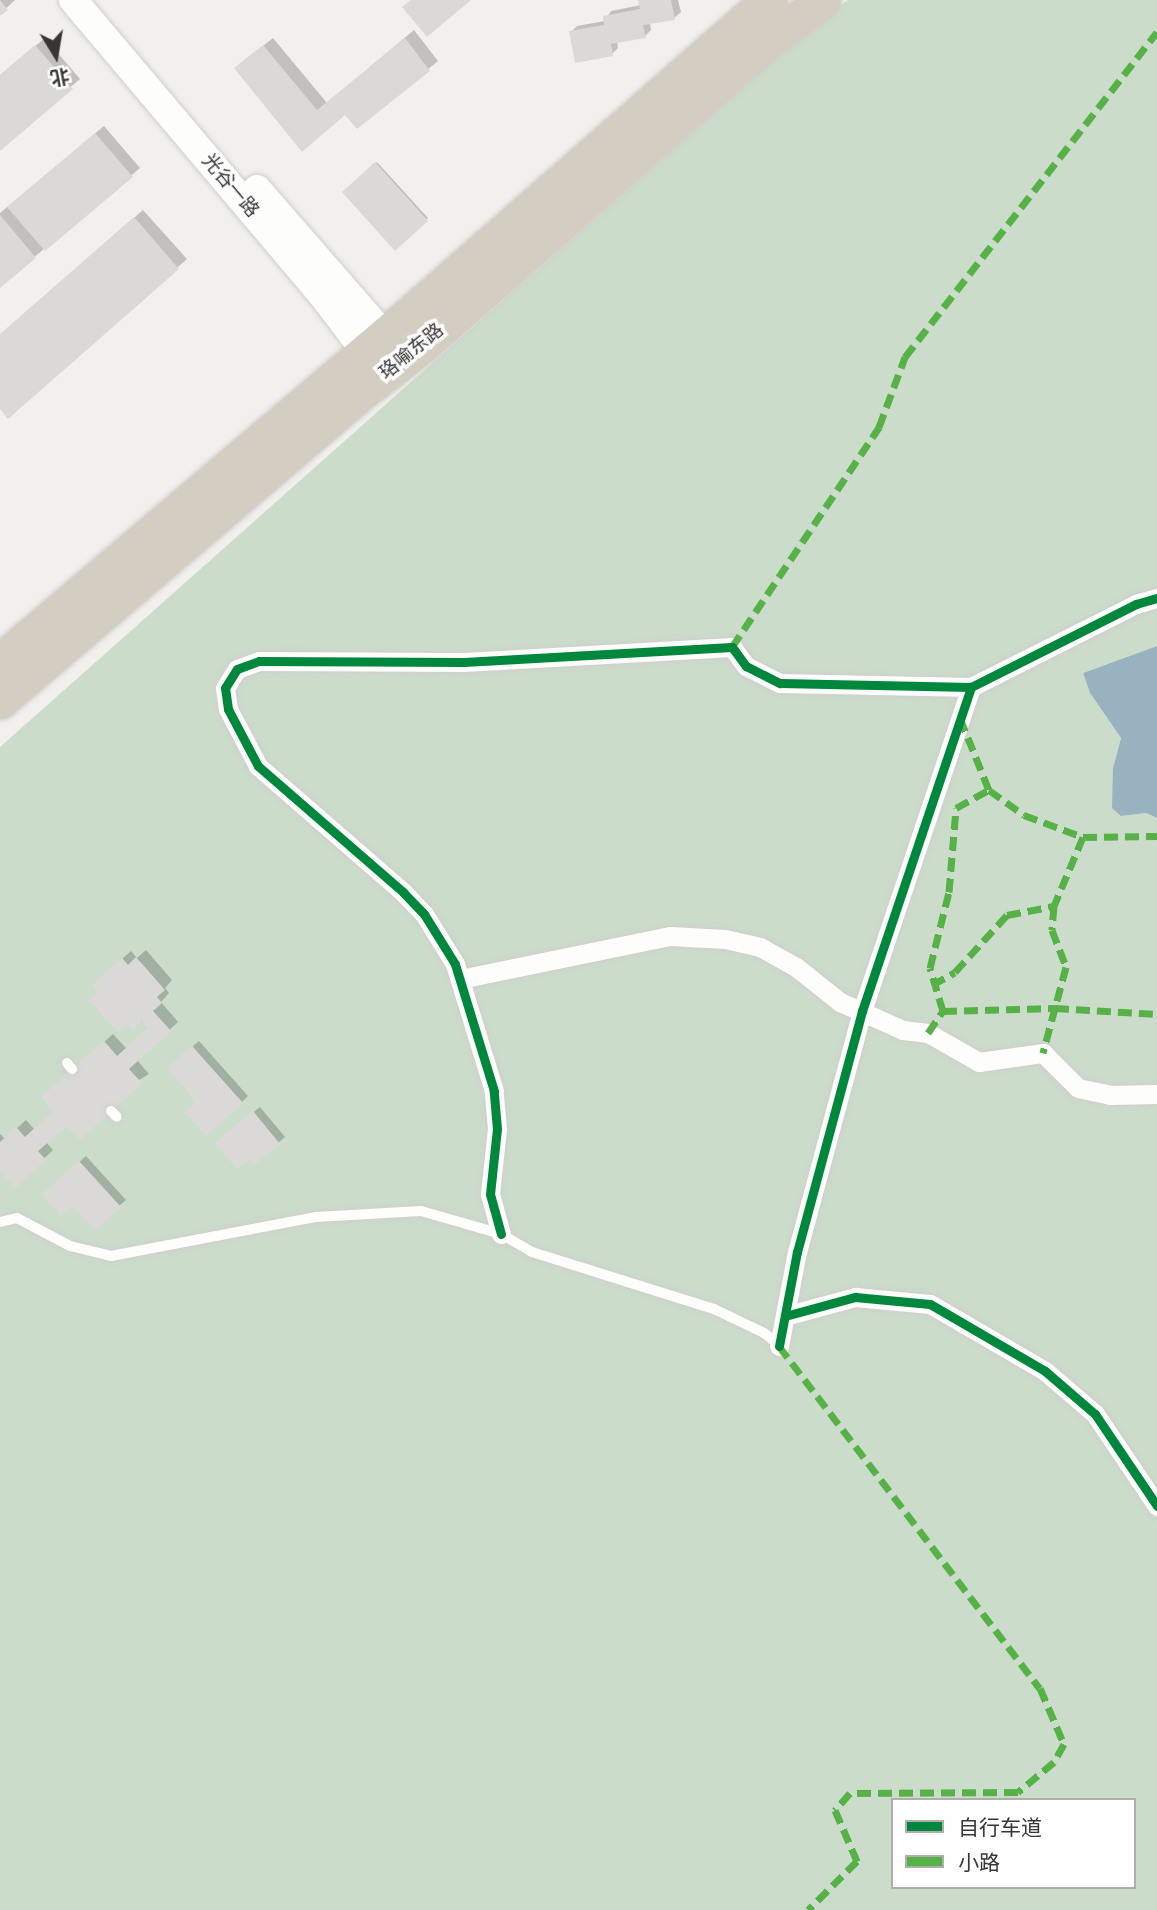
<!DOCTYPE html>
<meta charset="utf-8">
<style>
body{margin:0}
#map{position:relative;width:1157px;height:1910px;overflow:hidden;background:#f2f0ed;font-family:"Nunito Sans","Noto Sans SC",sans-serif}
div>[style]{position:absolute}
.forest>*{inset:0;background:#cbdccb}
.water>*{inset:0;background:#98b3bf}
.shadow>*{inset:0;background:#0003}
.building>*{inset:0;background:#dbd9d8}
.roads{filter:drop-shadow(0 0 2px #d0cecb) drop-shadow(0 0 2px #d0cecb)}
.lane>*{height:10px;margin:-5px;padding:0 5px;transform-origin:5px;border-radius:5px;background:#fdfdfc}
.street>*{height:19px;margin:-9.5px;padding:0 9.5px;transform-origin:9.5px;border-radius:9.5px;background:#fdfdfc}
.secondary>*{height:28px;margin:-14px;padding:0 14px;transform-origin:14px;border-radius:14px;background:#fdfdfc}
.highway>*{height:35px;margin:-17.5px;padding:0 17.5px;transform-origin:17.5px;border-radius:17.5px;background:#d3cdc2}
.quiet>*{height:7px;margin-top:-3.5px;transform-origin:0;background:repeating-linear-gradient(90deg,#56b246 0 14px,transparent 0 21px)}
.cycleway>*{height:9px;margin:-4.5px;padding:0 4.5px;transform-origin:4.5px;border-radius:4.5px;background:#00873e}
span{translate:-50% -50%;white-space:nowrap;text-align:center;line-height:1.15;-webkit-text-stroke:7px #fefefe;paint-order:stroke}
.street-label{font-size:19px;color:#383634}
.legend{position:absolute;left:891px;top:1798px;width:245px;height:91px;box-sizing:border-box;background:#fefefe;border:2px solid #afaead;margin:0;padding:9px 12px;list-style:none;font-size:21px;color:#383634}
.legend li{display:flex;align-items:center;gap:14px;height:35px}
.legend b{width:35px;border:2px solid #afaead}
.north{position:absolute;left:21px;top:21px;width:70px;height:70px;-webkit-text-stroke:5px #fefefe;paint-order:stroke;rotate:169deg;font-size:19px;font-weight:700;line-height:28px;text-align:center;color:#383634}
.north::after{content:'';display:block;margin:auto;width:24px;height:32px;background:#383634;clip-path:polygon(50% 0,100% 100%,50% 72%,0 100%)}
</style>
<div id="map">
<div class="forest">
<div style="clip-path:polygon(evenodd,848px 0,1157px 0,1157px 646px,1083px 673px,1090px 693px,1121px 738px,1113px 768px,1121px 816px,1146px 813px,1157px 818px,1157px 1910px,0 1910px,0 747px,813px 25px,848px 0,893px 1800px,1134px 1800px,1134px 1887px,893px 1887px,893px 1800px)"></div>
</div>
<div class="water">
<div style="clip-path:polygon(1157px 646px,1157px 818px,1146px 813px,1121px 816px,1112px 808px,1113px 768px,1121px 738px,1090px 693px,1083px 673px)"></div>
</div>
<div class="shadow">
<div style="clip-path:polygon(0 0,15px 0,0 14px)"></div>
<div style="clip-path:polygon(640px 0,678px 0,681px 12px,674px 18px,650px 23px,651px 30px,645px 36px,617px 41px,618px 48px,612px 54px,571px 32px,577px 26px,605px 21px,611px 11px,641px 5px)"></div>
<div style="clip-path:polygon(414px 30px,438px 61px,357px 127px,345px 113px,302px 149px,245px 60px,273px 38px,327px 103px)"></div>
<div style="clip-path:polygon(45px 38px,80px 79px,0 148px,0 75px)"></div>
<div style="clip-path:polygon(104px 126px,140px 168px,0 286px,0 213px)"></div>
<div style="clip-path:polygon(377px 162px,428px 218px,395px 248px,344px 192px)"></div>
<div style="clip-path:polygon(143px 210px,187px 259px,9px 416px,0 406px,0 335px)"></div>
<div style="clip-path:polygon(146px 950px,172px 980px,165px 988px,169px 993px,161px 1002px,178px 1022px,137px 1060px,149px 1074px,67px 1123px,46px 1142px,53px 1150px,15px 1186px,0 1170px,0 1134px,5px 1139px,26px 1120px,34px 1129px,55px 1111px,52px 1089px,113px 1034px,127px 1049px,150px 1028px,100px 991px,103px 976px,131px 951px,137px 958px)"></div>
<div style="clip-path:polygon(199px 1041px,248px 1096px,242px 1102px,198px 1101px,175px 1062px)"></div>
<div style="clip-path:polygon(260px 1107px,285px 1137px,256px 1162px,224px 1137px)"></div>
<div style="clip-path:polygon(86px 1156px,126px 1200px,119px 1206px,73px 1203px,50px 1188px)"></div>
</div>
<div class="building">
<div style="clip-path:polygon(0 0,8px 10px,0 16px)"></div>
<div style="clip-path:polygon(411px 0,471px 0,427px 37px,402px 7px)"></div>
<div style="clip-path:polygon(638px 0,671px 0,675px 20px,643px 25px,646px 38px,611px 44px,613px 56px,575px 63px,569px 31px,604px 25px,603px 16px,640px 9px)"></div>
<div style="clip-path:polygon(405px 38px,430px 71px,357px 129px,345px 115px,302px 152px,234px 68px,263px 45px,317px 110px)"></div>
<div style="clip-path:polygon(35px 45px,73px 89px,0 151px,0 75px)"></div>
<div style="clip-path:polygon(95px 133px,133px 177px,45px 251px,7px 207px)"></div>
<div style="clip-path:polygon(375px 162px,428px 221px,395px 251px,342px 192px)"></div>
<div style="clip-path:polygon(0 215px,36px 258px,0 288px)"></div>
<div style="clip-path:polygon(134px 217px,179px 269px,8px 419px,0 409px,0 334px)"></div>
<div style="clip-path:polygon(136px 957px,165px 990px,157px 997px,162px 1003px,153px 1011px,171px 1031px,129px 1069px,142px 1083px,80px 1140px,67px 1126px,38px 1151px,46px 1160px,15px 1188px,0 1172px,0 1142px,16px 1127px,25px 1137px,53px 1111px,41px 1097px,104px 1041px,117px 1056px,148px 1028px,141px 1021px,133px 1030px,127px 1024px,118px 1032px,89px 1000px,98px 992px,92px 985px,122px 958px,128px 965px)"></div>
<div style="clip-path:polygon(192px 1046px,243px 1103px,206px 1136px,185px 1112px,196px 1101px,167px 1068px)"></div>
<div style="clip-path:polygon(253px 1111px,280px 1144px,255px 1164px,250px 1159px,237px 1169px,215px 1143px)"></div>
<div style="clip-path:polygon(79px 1161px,121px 1207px,95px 1230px,73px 1206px,61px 1216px,42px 1194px)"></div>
</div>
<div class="roads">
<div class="lane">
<div style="left:67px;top:1063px;width:8px;rotate:50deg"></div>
<div style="left:111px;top:1111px;width:8px;rotate:45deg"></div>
<div style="left:0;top:1222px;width:17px;rotate:-13deg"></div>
<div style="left:17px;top:1218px;width:60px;rotate:27.8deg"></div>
<div style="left:70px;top:1246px;width:42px;rotate:13.7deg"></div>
<div style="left:111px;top:1256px;width:209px;rotate:-10.8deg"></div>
<div style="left:316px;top:1217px;width:105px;rotate:-3.3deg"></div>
<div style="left:421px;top:1211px;width:83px;rotate:16deg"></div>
<div style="left:501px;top:1234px;width:36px;rotate:30deg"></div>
<div style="left:532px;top:1252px;width:191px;rotate:17.4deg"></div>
<div style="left:714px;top:1309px;width:55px;rotate:25.6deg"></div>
<div style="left:764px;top:1333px;width:19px;rotate:39deg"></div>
</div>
<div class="street">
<div style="left:460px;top:979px;width:214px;rotate:-11.6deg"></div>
<div style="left:670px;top:936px;width:55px;rotate:3.1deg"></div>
<div style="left:725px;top:939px;width:36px;rotate:13deg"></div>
<div style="left:760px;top:947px;width:41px;rotate:29.1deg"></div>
<div style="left:796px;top:967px;width:56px;rotate:38.5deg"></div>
<div style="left:840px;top:1002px;width:69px;rotate:24deg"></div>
<div style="left:903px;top:1030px;width:25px;rotate:7deg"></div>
<div style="left:928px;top:1033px;width:59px;rotate:29.6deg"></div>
<div style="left:979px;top:1062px;width:65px;rotate:-8deg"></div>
<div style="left:1043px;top:1053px;width:49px;rotate:45deg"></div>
<div style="left:1078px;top:1088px;width:33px;rotate:12deg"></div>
<div style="left:1110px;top:1095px;width:47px;rotate:-1.2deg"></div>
<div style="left:501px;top:1234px;width:41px;rotate:-105.4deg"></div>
<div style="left:490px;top:1194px;width:65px;rotate:-83.9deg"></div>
<div style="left:497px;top:1129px;width:38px;rotate:-95deg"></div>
<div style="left:494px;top:1091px;width:133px;rotate:-107.1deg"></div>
<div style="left:455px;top:964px;width:59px;rotate:-121.8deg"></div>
<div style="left:424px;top:914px;width:30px;rotate:-134deg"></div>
<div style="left:403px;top:892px;width:192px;rotate:-139deg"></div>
<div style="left:258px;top:766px;width:64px;rotate:-117.8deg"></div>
<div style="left:228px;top:709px;width:21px;rotate:-98deg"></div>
<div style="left:225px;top:688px;width:22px;rotate:-58deg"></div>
<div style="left:237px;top:669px;width:23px;rotate:-20deg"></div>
<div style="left:259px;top:661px;width:205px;rotate:0.3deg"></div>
<div style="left:464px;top:662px;width:268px;rotate:-3.2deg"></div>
<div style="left:732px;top:647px;width:24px;rotate:54deg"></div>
<div style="left:746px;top:666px;width:38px;rotate:27deg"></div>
<div style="left:780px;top:683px;width:191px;rotate:1.2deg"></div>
<div style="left:785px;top:1316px;width:73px;rotate:-15.2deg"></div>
<div style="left:855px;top:1297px;width:75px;rotate:5.3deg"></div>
<div style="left:930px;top:1304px;width:133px;rotate:30.2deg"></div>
<div style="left:1045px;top:1371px;width:66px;rotate:40.7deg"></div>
<div style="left:1095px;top:1414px;width:111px;rotate:56deg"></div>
<div style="left:779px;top:1346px;width:96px;rotate:-79.2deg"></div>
<div style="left:797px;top:1252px;width:250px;rotate:-74.9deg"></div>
<div style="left:862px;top:1011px;width:342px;rotate:-71.4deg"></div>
<div style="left:971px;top:687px;width:185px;rotate:-26.7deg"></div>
<div style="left:1136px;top:604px;width:22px;rotate:-16deg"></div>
</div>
<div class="secondary">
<div style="left:73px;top:0;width:394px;rotate:49.8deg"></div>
<div style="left:327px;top:301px;width:83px;rotate:52.9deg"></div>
<div style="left:257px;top:189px;width:215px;rotate:49deg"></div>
</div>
<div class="highway">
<div style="left:0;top:661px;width:529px;rotate:-40.25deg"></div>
<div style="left:404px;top:319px;width:485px;rotate:-41.2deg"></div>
<div style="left:0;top:701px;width:470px;rotate:-40.5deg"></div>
<div style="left:357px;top:396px;width:83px;rotate:-37.7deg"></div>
<div style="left:423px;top:345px;width:452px;rotate:-41.4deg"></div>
<div style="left:762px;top:46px;width:76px;rotate:-37deg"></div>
</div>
</div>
<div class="quiet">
<div style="left:732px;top:647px;width:265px;rotate:-56.2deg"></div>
<div style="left:879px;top:427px;width:75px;rotate:-69.6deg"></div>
<div style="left:905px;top:357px;width:411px;rotate:-52.2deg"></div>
<div style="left:960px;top:718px;width:78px;rotate:68.1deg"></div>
<div style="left:989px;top:790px;width:43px;rotate:35.5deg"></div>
<div style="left:1024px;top:815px;width:63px;rotate:20.4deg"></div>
<div style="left:1083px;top:837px;width:75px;rotate:112.8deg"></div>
<div style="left:1054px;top:906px;width:24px;rotate:95deg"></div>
<div style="left:1052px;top:930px;width:40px;rotate:69deg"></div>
<div style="left:1066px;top:967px;width:89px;rotate:105deg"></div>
<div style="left:1083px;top:837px;width:74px;rotate:-0.8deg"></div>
<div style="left:932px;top:985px;width:26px;rotate:-29deg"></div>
<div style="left:955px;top:972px;width:77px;rotate:-47.6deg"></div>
<div style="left:1007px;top:915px;width:48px;rotate:-10.8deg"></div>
<div style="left:943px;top:1011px;width:45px;rotate:-106.8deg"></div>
<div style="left:930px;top:968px;width:78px;rotate:-76deg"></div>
<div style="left:949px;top:892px;width:84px;rotate:-85.2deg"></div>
<div style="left:956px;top:808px;width:38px;rotate:-29deg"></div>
<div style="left:928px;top:1033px;width:27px;rotate:-56deg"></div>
<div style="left:943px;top:1011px;width:112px;rotate:-1.5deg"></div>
<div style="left:1055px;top:1008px;width:102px;rotate:3.4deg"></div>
<div style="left:779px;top:1346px;width:430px;rotate:52.7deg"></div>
<div style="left:1040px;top:1688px;width:61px;rotate:66.8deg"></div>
<div style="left:1064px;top:1744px;width:21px;rotate:119deg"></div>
<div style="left:1054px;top:1762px;width:47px;rotate:140.2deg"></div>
<div style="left:1018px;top:1792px;width:168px;rotate:179.7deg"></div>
<div style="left:850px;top:1793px;width:23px;rotate:131deg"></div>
<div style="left:835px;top:1810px;width:56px;rotate:66.7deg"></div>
<div style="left:857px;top:1861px;width:69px;rotate:135deg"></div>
</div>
<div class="cycleway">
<div style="left:501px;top:1234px;width:41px;rotate:-105.4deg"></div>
<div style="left:490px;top:1194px;width:65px;rotate:-83.9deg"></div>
<div style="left:497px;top:1129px;width:38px;rotate:-95deg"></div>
<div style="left:494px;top:1091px;width:133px;rotate:-107.1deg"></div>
<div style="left:455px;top:964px;width:59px;rotate:-121.8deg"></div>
<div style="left:424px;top:914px;width:30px;rotate:-134deg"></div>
<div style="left:403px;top:892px;width:192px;rotate:-139deg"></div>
<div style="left:258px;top:766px;width:64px;rotate:-117.8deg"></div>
<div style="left:228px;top:709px;width:21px;rotate:-98deg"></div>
<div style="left:225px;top:688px;width:22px;rotate:-58deg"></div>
<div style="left:237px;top:669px;width:23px;rotate:-20deg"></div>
<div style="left:259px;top:661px;width:205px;rotate:0.3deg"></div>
<div style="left:464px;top:662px;width:268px;rotate:-3.2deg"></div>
<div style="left:732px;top:647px;width:24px;rotate:54deg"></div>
<div style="left:746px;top:666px;width:38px;rotate:27deg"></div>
<div style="left:780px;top:683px;width:191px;rotate:1.2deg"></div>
<div style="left:785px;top:1316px;width:73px;rotate:-15.2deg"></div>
<div style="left:855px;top:1297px;width:75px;rotate:5.3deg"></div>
<div style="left:930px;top:1304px;width:133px;rotate:30.2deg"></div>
<div style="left:1045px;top:1371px;width:66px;rotate:40.7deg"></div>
<div style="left:1095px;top:1414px;width:111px;rotate:56deg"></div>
<div style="left:779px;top:1346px;width:96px;rotate:-79.2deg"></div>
<div style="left:797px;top:1252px;width:250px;rotate:-74.9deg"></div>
<div style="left:862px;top:1011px;width:342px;rotate:-71.4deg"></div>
<div style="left:971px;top:687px;width:185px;rotate:-26.7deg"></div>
<div style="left:1136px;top:604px;width:22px;rotate:-16deg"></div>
</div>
<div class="street-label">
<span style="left:230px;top:186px;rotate:50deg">光谷一路</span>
<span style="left:412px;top:352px;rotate:-39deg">珞喻东路</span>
</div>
<ul class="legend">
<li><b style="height:9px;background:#00873e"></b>自行车道</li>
<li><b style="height:9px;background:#56b246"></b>小路</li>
</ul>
<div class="north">北</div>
</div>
